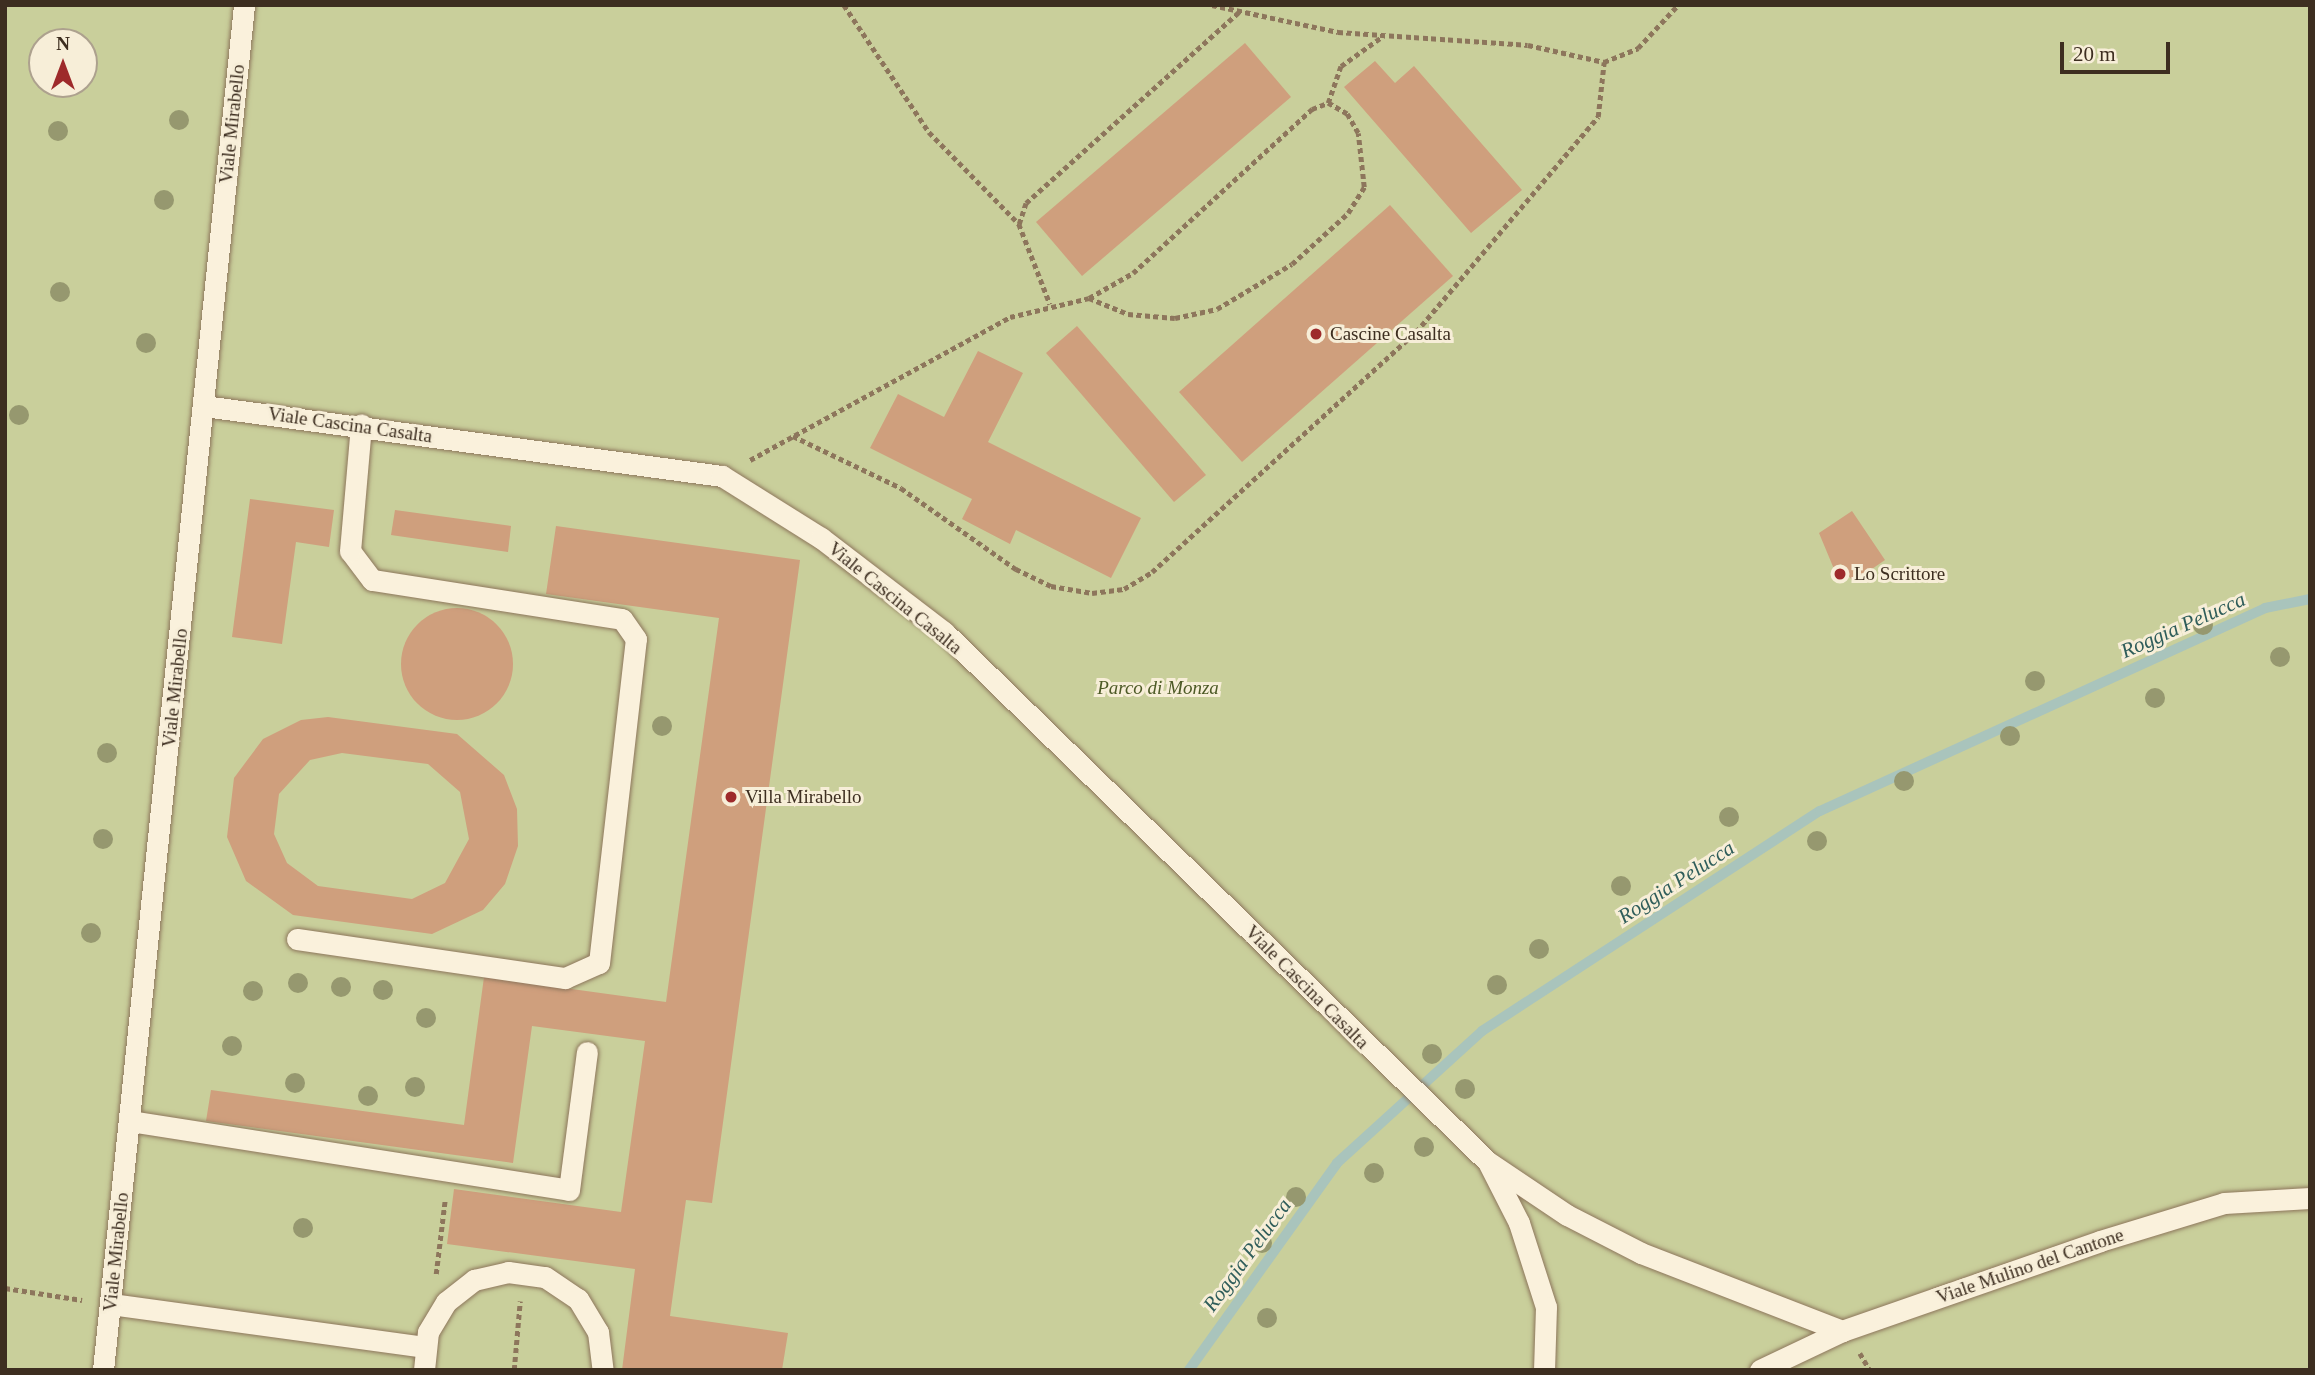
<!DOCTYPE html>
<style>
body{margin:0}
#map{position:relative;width:2315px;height:1375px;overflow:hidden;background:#f0e4c8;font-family:"Times New Roman",serif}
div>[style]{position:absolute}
.green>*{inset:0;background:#c9cf9b}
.stream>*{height:10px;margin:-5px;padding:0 5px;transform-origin:5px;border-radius:5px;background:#a9c4bc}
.building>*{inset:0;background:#cf9f7d}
.round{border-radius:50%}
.path>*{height:4.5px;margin-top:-2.25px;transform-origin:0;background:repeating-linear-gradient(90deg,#8d765c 0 5px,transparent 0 8.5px)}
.roads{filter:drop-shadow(0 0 2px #8d765c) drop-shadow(0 0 2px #8d765c)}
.service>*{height:21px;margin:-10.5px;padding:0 10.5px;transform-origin:10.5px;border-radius:10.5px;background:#faf1dc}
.trees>*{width:20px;height:20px;margin:-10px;border-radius:50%;background:#96986f}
.dots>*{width:19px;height:19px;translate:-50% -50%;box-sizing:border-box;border:4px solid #f7eed8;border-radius:50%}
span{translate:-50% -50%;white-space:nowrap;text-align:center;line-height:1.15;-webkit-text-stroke:6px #f7eed8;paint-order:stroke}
.street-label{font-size:19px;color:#3d2e20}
.poi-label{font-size:19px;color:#3d2e20}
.left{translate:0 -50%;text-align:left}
.park-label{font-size:19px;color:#4d5a26;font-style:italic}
.water-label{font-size:21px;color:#2f5d5a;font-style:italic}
.frame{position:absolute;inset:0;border:7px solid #3d2e20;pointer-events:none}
.north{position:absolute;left:28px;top:28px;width:70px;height:70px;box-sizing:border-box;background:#f7eed8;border:2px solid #ada18e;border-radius:50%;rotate:0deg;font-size:19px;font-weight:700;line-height:28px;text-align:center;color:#3d2e20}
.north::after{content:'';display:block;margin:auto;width:24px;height:32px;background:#9e2a2b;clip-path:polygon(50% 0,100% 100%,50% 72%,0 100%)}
.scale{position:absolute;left:2060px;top:42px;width:110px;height:32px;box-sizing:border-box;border:4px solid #3d2e20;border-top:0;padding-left:9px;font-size:21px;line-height:24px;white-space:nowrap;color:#3d2e20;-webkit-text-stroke:5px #f7eed8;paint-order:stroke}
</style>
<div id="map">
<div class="green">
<div style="clip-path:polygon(evenodd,5px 5px,2310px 5px,2310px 1370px,5px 1370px,5px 5px,42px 42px,84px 42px,84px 84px,42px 84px,42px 42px)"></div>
</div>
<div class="stream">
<div style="left:1189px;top:1370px;width:254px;rotate:-54.4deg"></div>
<div style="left:1337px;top:1163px;width:196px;rotate:-42.3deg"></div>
<div style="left:1482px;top:1031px;width:403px;rotate:-33.1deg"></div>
<div style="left:1820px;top:811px;width:489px;rotate:-24.5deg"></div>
<div style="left:2265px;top:608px;width:46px;rotate:-11.3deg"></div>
</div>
<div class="building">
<div style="clip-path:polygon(1245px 43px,1291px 97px,1082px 276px,1036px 222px)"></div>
<div style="clip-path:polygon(1375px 61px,1395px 83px,1414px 66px,1522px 190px,1471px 233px,1344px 87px)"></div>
<div style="clip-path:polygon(1390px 205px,1453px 276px,1242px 462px,1179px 392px)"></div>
<div style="clip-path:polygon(1077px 326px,1206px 475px,1174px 502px,1046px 353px)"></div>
<div style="clip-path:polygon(978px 351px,1023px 373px,988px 442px,1141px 518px,1111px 578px,1016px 530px,1010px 544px,962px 519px,972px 499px,870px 448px,898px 394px,944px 417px)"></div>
<div style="clip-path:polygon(250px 499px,334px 510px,329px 547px,296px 542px,282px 644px,232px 637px)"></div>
<div style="clip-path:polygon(395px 510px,511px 526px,508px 552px,391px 535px)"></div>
<div style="clip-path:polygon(1852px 511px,1885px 560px,1853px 582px,1841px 564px,1834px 569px,1819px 533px)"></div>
<div style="clip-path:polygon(556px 526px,800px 560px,712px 1203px,686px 1200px,670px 1316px,788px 1333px,782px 1370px,622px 1370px,635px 1269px,447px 1244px,454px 1189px,621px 1212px,645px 1041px,532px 1026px,513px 1163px,206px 1121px,211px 1090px,464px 1125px,484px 977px,666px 1002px,719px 618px,546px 594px)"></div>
<div class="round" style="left:401px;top:608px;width:112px;height:112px"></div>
<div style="clip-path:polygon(evenodd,328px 717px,457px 734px,504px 775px,517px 809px,518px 846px,505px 884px,483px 910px,432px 934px,293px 915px,246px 881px,227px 837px,234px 778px,263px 739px,301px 720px,328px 717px,342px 753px,428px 764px,460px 792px,469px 839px,445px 883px,412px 899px,318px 886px,287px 863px,274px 834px,279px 794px,310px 760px,342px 753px)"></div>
</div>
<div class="path">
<div style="left:844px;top:5px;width:153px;rotate:56.2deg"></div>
<div style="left:929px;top:132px;width:129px;rotate:45.6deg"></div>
<div style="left:1019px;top:224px;width:86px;rotate:68.8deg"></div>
<div style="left:1212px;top:5px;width:129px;rotate:12.1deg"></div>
<div style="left:1338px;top:32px;width:190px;rotate:3.9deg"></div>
<div style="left:1528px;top:45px;width:78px;rotate:12.6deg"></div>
<div style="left:1604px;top:62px;width:37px;rotate:-22deg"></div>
<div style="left:1638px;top:48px;width:59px;rotate:-47.1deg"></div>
<div style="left:1328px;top:103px;width:39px;rotate:-71deg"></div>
<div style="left:1341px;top:66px;width:52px;rotate:-35.5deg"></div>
<div style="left:1019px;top:224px;width:22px;rotate:-72deg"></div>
<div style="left:1026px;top:203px;width:288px;rotate:-41.9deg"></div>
<div style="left:1089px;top:298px;width:42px;rotate:22.3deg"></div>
<div style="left:1128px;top:314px;width:47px;rotate:4.9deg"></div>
<div style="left:1175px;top:318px;width:43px;rotate:-12.1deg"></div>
<div style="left:1217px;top:309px;width:87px;rotate:-31deg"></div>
<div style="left:1292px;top:264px;width:76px;rotate:-42.3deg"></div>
<div style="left:1348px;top:213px;width:31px;rotate:-58deg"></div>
<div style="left:1364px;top:187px;width:54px;rotate:-96.3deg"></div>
<div style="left:1358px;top:133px;width:22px;rotate:-120deg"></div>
<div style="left:1347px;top:114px;width:22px;rotate:-150deg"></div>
<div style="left:793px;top:436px;width:120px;rotate:25.7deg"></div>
<div style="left:901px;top:488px;width:141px;rotate:35.2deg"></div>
<div style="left:1016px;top:569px;width:39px;rotate:26deg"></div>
<div style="left:1051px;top:586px;width:42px;rotate:9.7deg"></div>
<div style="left:1092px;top:593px;width:32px;rotate:-7deg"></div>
<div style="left:1124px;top:589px;width:33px;rotate:-31deg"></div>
<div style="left:1152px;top:572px;width:357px;rotate:-42.3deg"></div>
<div style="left:1416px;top:332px;width:282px;rotate:-49.8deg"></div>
<div style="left:1598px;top:117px;width:55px;rotate:-83.8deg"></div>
<div style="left:750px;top:460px;width:297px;rotate:-28.8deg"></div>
<div style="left:1010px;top:317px;width:81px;rotate:-13.5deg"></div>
<div style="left:1089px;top:298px;width:51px;rotate:-29.6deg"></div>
<div style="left:1133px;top:273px;width:243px;rotate:-42.5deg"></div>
<div style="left:1312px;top:109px;width:17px;rotate:-21deg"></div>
<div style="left:436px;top:1274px;width:75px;rotate:-83.1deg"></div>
<div style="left:5px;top:1288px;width:78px;rotate:8.9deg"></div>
<div style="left:1860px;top:1353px;width:20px;rotate:60deg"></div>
<div style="left:514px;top:1370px;width:69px;rotate:-85deg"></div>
</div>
<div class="roads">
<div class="service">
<div style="left:204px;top:406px;width:523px;rotate:7.7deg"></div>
<div style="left:722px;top:476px;width:117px;rotate:32.1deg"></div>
<div style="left:821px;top:538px;width:155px;rotate:37.4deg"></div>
<div style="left:944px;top:632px;width:759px;rotate:44.25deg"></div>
<div style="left:1488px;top:1162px;width:95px;rotate:33.9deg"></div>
<div style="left:1567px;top:1215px;width:83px;rotate:27.2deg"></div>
<div style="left:1641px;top:1253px;width:216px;rotate:21.2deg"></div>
<div style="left:297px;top:939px;width:271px;rotate:8.3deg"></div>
<div style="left:565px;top:978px;width:37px;rotate:-24deg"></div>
<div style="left:599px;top:963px;width:326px;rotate:-83.5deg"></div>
<div style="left:636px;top:639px;width:24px;rotate:-125deg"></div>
<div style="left:622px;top:619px;width:253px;rotate:-171.1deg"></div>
<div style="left:372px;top:580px;width:36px;rotate:-127deg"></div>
<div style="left:350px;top:551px;width:127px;rotate:-85deg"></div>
<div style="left:130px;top:1121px;width:444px;rotate:8.9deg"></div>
<div style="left:569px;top:1190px;width:139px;rotate:-82.6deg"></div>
<div style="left:1489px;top:1164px;width:66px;rotate:63deg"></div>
<div style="left:1519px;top:1223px;width:88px;rotate:72.2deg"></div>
<div style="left:1546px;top:1307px;width:63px;rotate:91.8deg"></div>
<div style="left:111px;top:1304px;width:316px;rotate:7.8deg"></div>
<div style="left:103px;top:1370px;width:1372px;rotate:-84.1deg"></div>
<div style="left:424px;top:1370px;width:38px;rotate:-84deg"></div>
<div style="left:428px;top:1332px;width:35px;rotate:-59deg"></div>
<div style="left:446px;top:1302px;width:36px;rotate:-38deg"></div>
<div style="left:474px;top:1280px;width:35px;rotate:-13deg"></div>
<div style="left:508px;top:1272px;width:37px;rotate:8deg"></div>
<div style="left:545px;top:1277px;width:40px;rotate:34deg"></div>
<div style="left:578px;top:1299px;width:39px;rotate:59deg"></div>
<div style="left:598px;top:1332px;width:38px;rotate:83deg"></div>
<div style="left:1760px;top:1370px;width:91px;rotate:-25.4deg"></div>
<div style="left:1842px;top:1331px;width:273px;rotate:-19.2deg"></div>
<div style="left:2100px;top:1241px;width:130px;rotate:-17deg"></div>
<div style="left:2224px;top:1203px;width:86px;rotate:-3.3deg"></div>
</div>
</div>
<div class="trees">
<div style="left:179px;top:120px"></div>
<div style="left:58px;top:131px"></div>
<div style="left:164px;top:200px"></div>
<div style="left:60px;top:292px"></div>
<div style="left:146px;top:343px"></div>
<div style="left:19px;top:415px"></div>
<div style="left:2203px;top:625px"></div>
<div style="left:2280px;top:657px"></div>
<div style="left:2035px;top:681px"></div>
<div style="left:2155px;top:698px"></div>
<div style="left:662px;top:726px"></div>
<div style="left:2010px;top:736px"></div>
<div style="left:107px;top:753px"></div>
<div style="left:1904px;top:781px"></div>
<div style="left:1729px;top:817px"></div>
<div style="left:103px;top:839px"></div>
<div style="left:1817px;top:841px"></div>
<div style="left:1621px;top:886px"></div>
<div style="left:91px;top:933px"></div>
<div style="left:1539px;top:949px"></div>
<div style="left:298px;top:983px"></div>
<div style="left:1497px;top:985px"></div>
<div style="left:341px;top:987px"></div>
<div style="left:383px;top:990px"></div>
<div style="left:253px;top:991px"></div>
<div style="left:426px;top:1018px"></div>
<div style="left:232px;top:1046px"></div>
<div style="left:1432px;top:1054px"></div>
<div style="left:295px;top:1083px"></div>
<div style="left:415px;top:1087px"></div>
<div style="left:1465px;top:1089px"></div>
<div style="left:368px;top:1096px"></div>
<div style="left:1424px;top:1147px"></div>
<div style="left:1374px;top:1173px"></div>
<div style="left:1296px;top:1197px"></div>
<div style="left:303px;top:1228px"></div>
<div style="left:1262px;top:1243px"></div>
<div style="left:1267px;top:1318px"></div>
</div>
<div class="dots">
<div style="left:1316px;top:334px;background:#9e2a2b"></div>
<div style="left:1840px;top:574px;background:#9e2a2b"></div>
<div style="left:731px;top:797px;background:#9e2a2b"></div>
</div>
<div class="street-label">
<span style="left:232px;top:124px;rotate:-84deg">Viale Mirabello</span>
<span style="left:350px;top:425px;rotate:8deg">Viale Cascina Casalta</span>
<span style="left:895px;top:598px;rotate:39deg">Viale Cascina Casalta</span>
<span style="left:175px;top:688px;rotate:-84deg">Viale Mirabello</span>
<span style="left:1307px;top:987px;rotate:45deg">Viale Cascina Casalta</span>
<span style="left:116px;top:1252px;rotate:-84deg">Viale Mirabello</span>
<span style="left:2030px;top:1266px;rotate:-19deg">Viale Mulino del Cantone</span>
</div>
<div class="poi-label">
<span class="left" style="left:1330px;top:334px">Cascine Casalta</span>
<span class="left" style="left:1854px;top:574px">Lo Scrittore</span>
<span class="left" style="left:745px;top:797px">Villa Mirabello</span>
</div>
<div class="park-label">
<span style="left:1158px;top:688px">Parco di Monza</span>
</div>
<div class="water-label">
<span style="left:2183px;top:625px;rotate:-24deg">Roggia Pelucca</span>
<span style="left:1676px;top:882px;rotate:-33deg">Roggia Pelucca</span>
<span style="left:1247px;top:1255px;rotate:-54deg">Roggia Pelucca</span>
</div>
<div class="frame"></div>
<div class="north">N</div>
<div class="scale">20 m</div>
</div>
